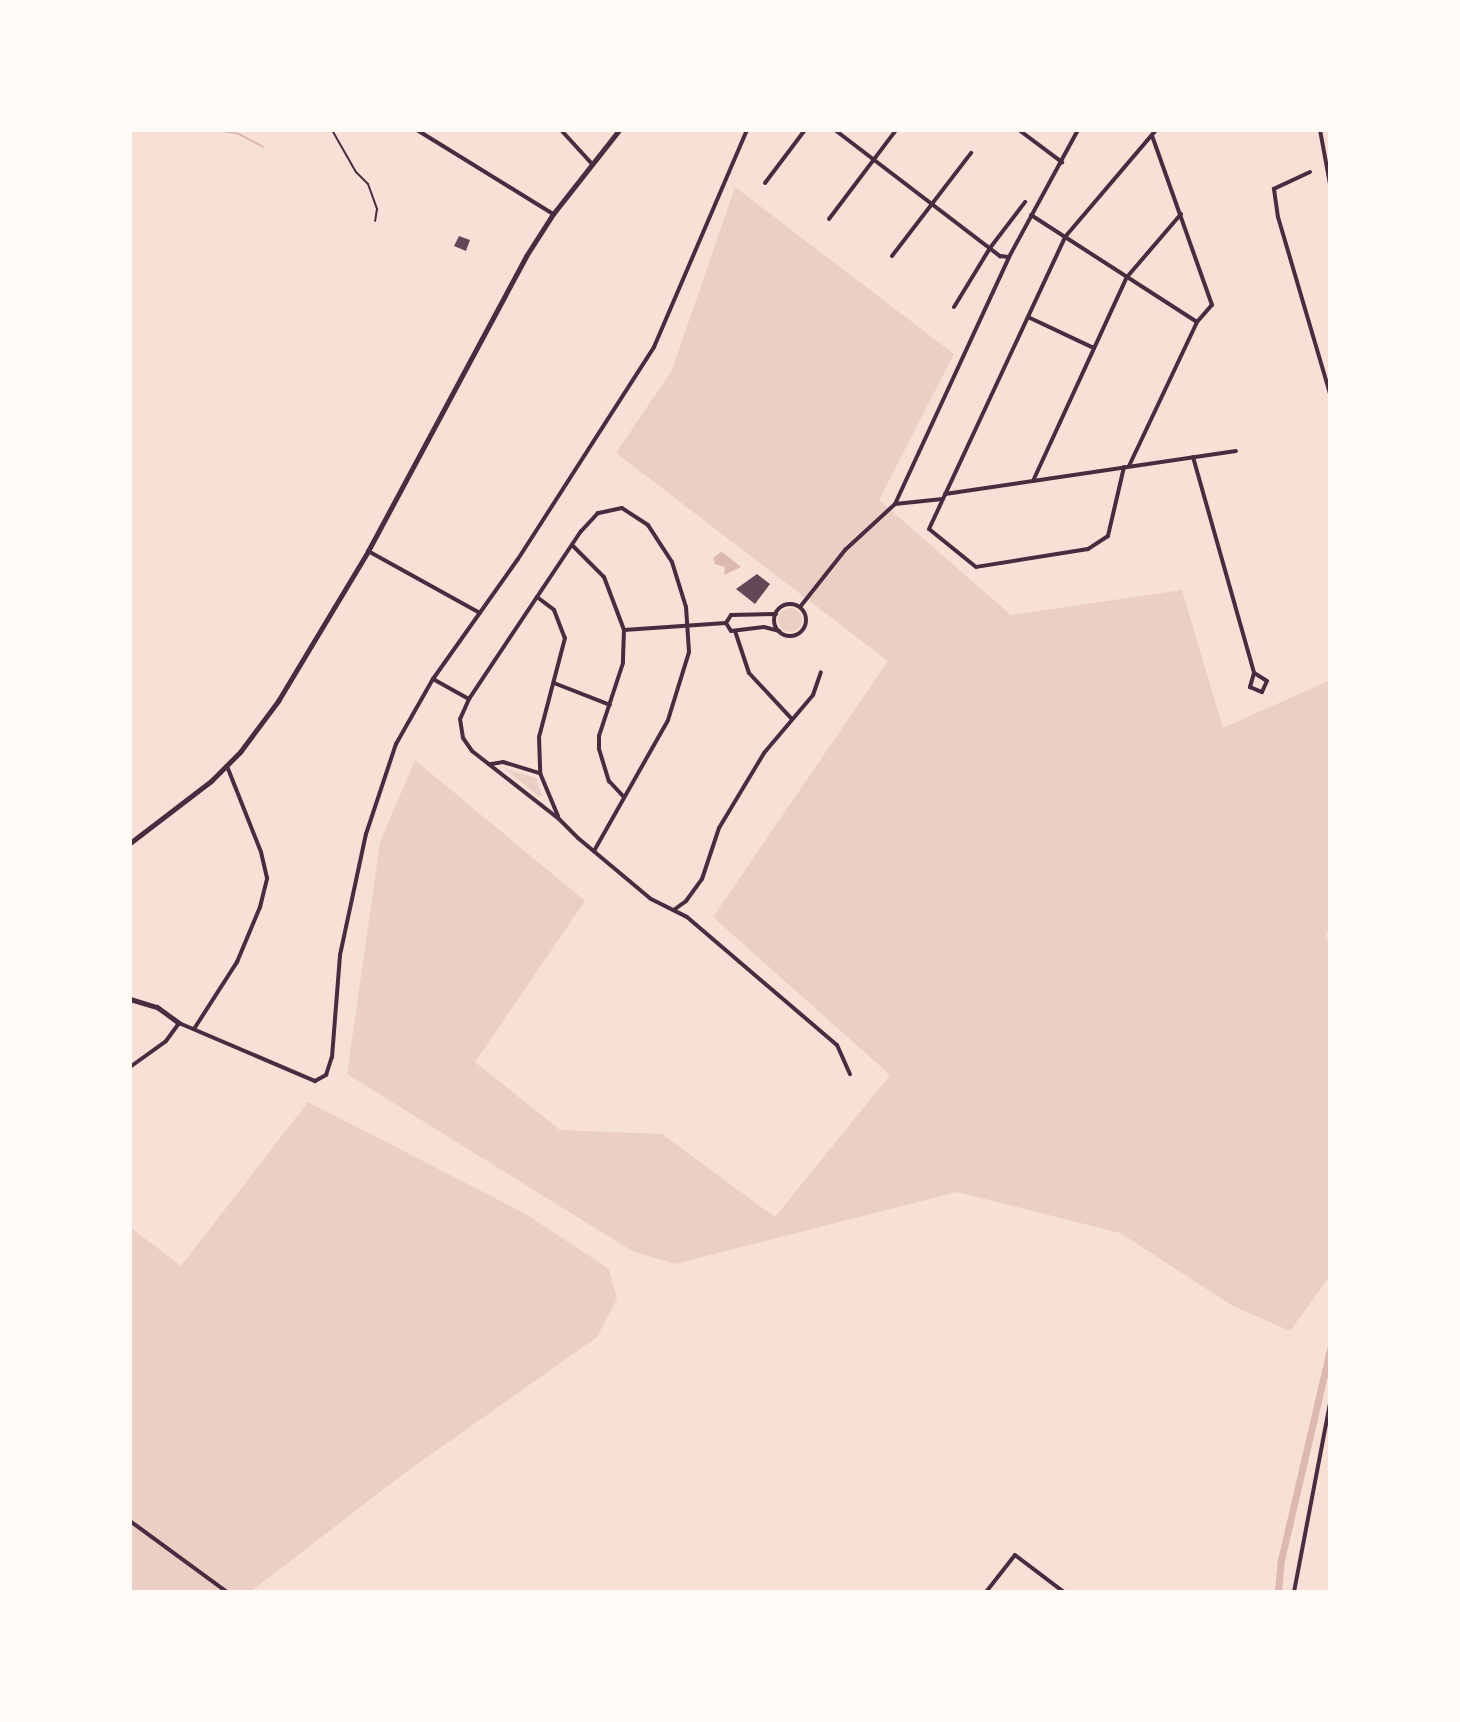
<!DOCTYPE html>
<style>
body{margin:0}
#map{position:relative;width:1460px;height:1722px;overflow:hidden;background:#f7e1d7;font-family:Rubik,sans-serif}
div>[style]{position:absolute}
.green>*{inset:0;background:#ebcfc5}
.round{border-radius:50%}
.water>*{inset:0;background:#dcb8b0}
.stream>*{height:2px;margin:-1px;padding:0 1px;transform-origin:1px;border-radius:1px;background:#dcb8b0}
.canal>*{height:7px;margin:-3.5px;padding:0 3.5px;transform-origin:3.5px;border-radius:3.5px;background:#dcb8b0}
.building>*{inset:0;background:#644757}
.path>*{height:2px;margin:-1px;padding:0 1px;transform-origin:1px;border-radius:1px;background:#4a2c40}
.minor>*{height:4px;margin:-2px;padding:0 2px;transform-origin:2px;border-radius:2px;background:#4a2c40}
.minor>.ring{margin:-2px;padding:0;box-sizing:content-box;background:none;border:4px solid #4a2c40;border-radius:50%}
.tertiary>*{height:5px;margin:-2.5px;padding:0 2.5px;transform-origin:2.5px;border-radius:2.5px;background:#4a2c40}
span{translate:-50% -50%;white-space:nowrap;text-align:center;line-height:1.15;-webkit-text-stroke:6px #fffaf5;paint-order:stroke}
.frame{position:absolute;inset:0;border:132px solid #fffaf5;pointer-events:none}
</style>
<div id="map">
<div class="green">
<div style="clip-path:polygon(735px 187px,954px 354px,879px 500px,1011px 615px,1182px 590px,1223px 728px,1330px 680px,1330px 926px,1325px 935px,1330px 941px,1330px 1276px,1290px 1331px,1233px 1306px,1120px 1233px,957px 1192px,675px 1264px,632px 1251px,347px 1074px,380px 842px,415px 760px,585px 901px,475px 1062px,560px 1130px,662px 1134px,775px 1217px,890px 1075px,713px 917px,888px 661px,616px 453px,672px 370px)"></div>
<div class="round" style="left:778px;top:608px;width:24px;height:24px"></div>
<div style="clip-path:polygon(504px 768px,536px 778px,542px 795px,539px 797px)"></div>
<div style="clip-path:polygon(308px 1102px,526px 1214px,609px 1269px,617px 1299px,597px 1337px,402px 1475px,250px 1592px,130px 1592px,130px 1227px,181px 1266px)"></div>
</div>
<div class="water">
<div style="clip-path:polygon(721px 552px,722px 552px,741px 567px,724px 575px,725px 567px,715px 564px,713px 558px)"></div>
</div>
<div class="stream">
<div style="left:217px;top:130px;width:22px;rotate:10deg"></div>
<div style="left:239px;top:134px;width:27px;rotate:28deg"></div>
</div>
<div class="canal">
<div style="left:1278px;top:1592px;width:32px;rotate:-85deg"></div>
<div style="left:1281px;top:1560px;width:217px;rotate:-76.9deg"></div>
</div>
<div class="building">
<div style="clip-path:polygon(459px 236px,470px 240px,466px 251px,454px 246px)"></div>
<div style="clip-path:polygon(757px 574px,770px 584px,755px 604px,736px 589px)"></div>
</div>
<div class="path">
<div style="left:332px;top:130px;width:48px;rotate:60.3deg"></div>
<div style="left:356px;top:172px;width:17px;rotate:45deg"></div>
<div style="left:368px;top:184px;width:27px;rotate:70deg"></div>
<div style="left:377px;top:209px;width:12px;rotate:99deg"></div>
</div>
<div class="minor">
<div style="left:417px;top:130px;width:160px;rotate:31.7deg"></div>
<div style="left:561px;top:130px;width:47px;rotate:47.6deg"></div>
<div style="left:835px;top:130px;width:208px;rotate:37.4deg"></div>
<div style="left:1000px;top:256px;width:9px;rotate:6deg"></div>
<div style="left:1019px;top:130px;width:54px;rotate:36.7deg"></div>
<div style="left:1320px;top:130px;width:55px;rotate:79.5deg"></div>
<div style="left:1310px;top:172px;width:40px;rotate:155deg"></div>
<div style="left:1274px;top:189px;width:28px;rotate:82deg"></div>
<div style="left:1278px;top:217px;width:184px;rotate:73.6deg"></div>
<div style="left:765px;top:183px;width:66px;rotate:-53deg"></div>
<div style="left:1031px;top:215px;width:197px;rotate:32.8deg"></div>
<div style="left:829px;top:219px;width:111px;rotate:-53deg"></div>
<div style="left:892px;top:256px;width:130px;rotate:-52.5deg"></div>
<div style="left:954px;top:307px;width:69px;rotate:-58.6deg"></div>
<div style="left:990px;top:248px;width:58px;rotate:-52.7deg"></div>
<div style="left:1028px;top:317px;width:73px;rotate:25.2deg"></div>
<div style="left:1193px;top:457px;width:224px;rotate:74.2deg"></div>
<div style="left:1254px;top:673px;width:15px;rotate:106deg"></div>
<div style="left:1250px;top:687px;width:13px;rotate:23deg"></div>
<div style="left:1262px;top:692px;width:12px;rotate:-66deg"></div>
<div style="left:1267px;top:681px;width:15px;rotate:-148deg"></div>
<div style="left:1129px;top:466px;width:159px;rotate:-64.7deg"></div>
<div style="left:1197px;top:322px;width:23px;rotate:-49deg"></div>
<div style="left:1212px;top:305px;width:179px;rotate:-109.5deg"></div>
<div style="left:1124px;top:467px;width:71px;rotate:103.1deg"></div>
<div style="left:1108px;top:536px;width:24px;rotate:147deg"></div>
<div style="left:1088px;top:549px;width:113px;rotate:170.9deg"></div>
<div style="left:976px;top:567px;width:60px;rotate:-141deg"></div>
<div style="left:929px;top:529px;width:322px;rotate:-65deg"></div>
<div style="left:1065px;top:237px;width:140px;rotate:-49.6deg"></div>
<div style="left:1033px;top:481px;width:225px;rotate:-65.3deg"></div>
<div style="left:1127px;top:277px;width:83px;rotate:-49.4deg"></div>
<div style="left:945px;top:494px;width:294px;rotate:-8.4deg"></div>
<div style="left:895px;top:504px;width:48px;rotate:-5.9deg"></div>
<div style="left:572px;top:545px;width:45px;rotate:45deg"></div>
<div style="left:604px;top:577px;width:57px;rotate:69.3deg"></div>
<div style="left:624px;top:630px;width:33px;rotate:92deg"></div>
<div style="left:623px;top:663px;width:77px;rotate:108.2deg"></div>
<div style="left:599px;top:736px;width:13px;rotate:90deg"></div>
<div style="left:599px;top:749px;width:34px;rotate:73deg"></div>
<div style="left:609px;top:781px;width:22px;rotate:47deg"></div>
<div style="left:368px;top:551px;width:128px;rotate:29deg"></div>
<div style="left:537px;top:597px;width:21px;rotate:37deg"></div>
<div style="left:554px;top:610px;width:30px;rotate:69deg"></div>
<div style="left:565px;top:638px;width:102px;rotate:104.7deg"></div>
<div style="left:539px;top:737px;width:36px;rotate:88deg"></div>
<div style="left:540px;top:773px;width:47px;rotate:67.3deg"></div>
<div class="ring" style="left:774px;top:604px;width:28px;height:28px"></div>
<div style="left:800px;top:607px;width:73px;rotate:-51.7deg"></div>
<div style="left:845px;top:550px;width:68px;rotate:-42.6deg"></div>
<div style="left:895px;top:504px;width:272px;rotate:-65.2deg"></div>
<div style="left:1009px;top:257px;width:145px;rotate:-61.5deg"></div>
<div style="left:776px;top:614px;width:45px;rotate:178.7deg"></div>
<div style="left:731px;top:615px;width:9px;rotate:122deg"></div>
<div style="left:726px;top:623px;width:9px;rotate:58deg"></div>
<div style="left:731px;top:631px;width:33px;rotate:-7deg"></div>
<div style="left:764px;top:627px;width:16px;rotate:15deg"></div>
<div style="left:624px;top:630px;width:102px;rotate:-3.9deg"></div>
<div style="left:735px;top:631px;width:44px;rotate:71.6deg"></div>
<div style="left:749px;top:673px;width:62px;rotate:47deg"></div>
<div style="left:433px;top:679px;width:41px;rotate:29.1deg"></div>
<div style="left:554px;top:683px;width:60px;rotate:21.4deg"></div>
<div style="left:491px;top:764px;width:12px;rotate:-9deg"></div>
<div style="left:503px;top:762px;width:39px;rotate:17deg"></div>
<div style="left:594px;top:851px;width:150px;rotate:-60.5deg"></div>
<div style="left:668px;top:720px;width:71px;rotate:-72.8deg"></div>
<div style="left:689px;top:652px;width:45px;rotate:-93.8deg"></div>
<div style="left:686px;top:607px;width:47px;rotate:-107.3deg"></div>
<div style="left:672px;top:562px;width:44px;rotate:-123deg"></div>
<div style="left:648px;top:525px;width:31px;rotate:-147deg"></div>
<div style="left:622px;top:508px;width:25px;rotate:168deg"></div>
<div style="left:598px;top:513px;width:25px;rotate:133deg"></div>
<div style="left:581px;top:531px;width:202px;rotate:123.7deg"></div>
<div style="left:469px;top:699px;width:22px;rotate:114deg"></div>
<div style="left:460px;top:719px;width:19px;rotate:81deg"></div>
<div style="left:463px;top:738px;width:16px;rotate:55deg"></div>
<div style="left:472px;top:751px;width:110px;rotate:38deg"></div>
<div style="left:559px;top:819px;width:27px;rotate:45deg"></div>
<div style="left:578px;top:838px;width:95px;rotate:39.9deg"></div>
<div style="left:651px;top:899px;width:40px;rotate:26.6deg"></div>
<div style="left:687px;top:917px;width:197px;rotate:40.5deg"></div>
<div style="left:837px;top:1045px;width:32px;rotate:66deg"></div>
<div style="left:675px;top:909px;width:14px;rotate:-36deg"></div>
<div style="left:686px;top:901px;width:27px;rotate:-54deg"></div>
<div style="left:702px;top:879px;width:54px;rotate:-71.6deg"></div>
<div style="left:719px;top:828px;width:87px;rotate:-59deg"></div>
<div style="left:764px;top:753px;width:76px;rotate:-49.8deg"></div>
<div style="left:813px;top:695px;width:24px;rotate:-71deg"></div>
<div style="left:194px;top:1029px;width:80px;rotate:-57.3deg"></div>
<div style="left:237px;top:962px;width:60px;rotate:-67.3deg"></div>
<div style="left:260px;top:907px;width:30px;rotate:-76deg"></div>
<div style="left:267px;top:878px;width:27px;rotate:-103deg"></div>
<div style="left:261px;top:852px;width:92px;rotate:-111.6deg"></div>
<div style="left:130px;top:1067px;width:44px;rotate:-35.8deg"></div>
<div style="left:166px;top:1041px;width:22px;rotate:-54deg"></div>
<div style="left:179px;top:1023px;width:148px;rotate:23.1deg"></div>
<div style="left:315px;top:1081px;width:13px;rotate:-29deg"></div>
<div style="left:326px;top:1075px;width:19px;rotate:-72deg"></div>
<div style="left:332px;top:1057px;width:102px;rotate:-85.5deg"></div>
<div style="left:340px;top:955px;width:124px;rotate:-77.9deg"></div>
<div style="left:366px;top:834px;width:95px;rotate:-71.6deg"></div>
<div style="left:396px;top:744px;width:75px;rotate:-60.4deg"></div>
<div style="left:433px;top:679px;width:147px;rotate:-54.7deg"></div>
<div style="left:518px;top:559px;width:252px;rotate:-57.3deg"></div>
<div style="left:654px;top:347px;width:236px;rotate:-66.8deg"></div>
<div style="left:130px;top:1521px;width:120px;rotate:36.2deg"></div>
<div style="left:986px;top:1592px;width:47px;rotate:-51.9deg"></div>
<div style="left:1015px;top:1555px;width:61px;rotate:37.1deg"></div>
<div style="left:1294px;top:1592px;width:192px;rotate:-79.2deg"></div>
</div>
<div class="tertiary">
<div style="left:130px;top:843px;width:102px;rotate:-37.4deg"></div>
<div style="left:211px;top:781px;width:41px;rotate:-45deg"></div>
<div style="left:240px;top:752px;width:64px;rotate:-53.3deg"></div>
<div style="left:278px;top:701px;width:175px;rotate:-59deg"></div>
<div style="left:368px;top:551px;width:335px;rotate:-61.8deg"></div>
<div style="left:526px;top:256px;width:50px;rotate:-57.3deg"></div>
<div style="left:553px;top:214px;width:107px;rotate:-51.8deg"></div>
<div style="left:130px;top:999px;width:28px;rotate:17deg"></div>
<div style="left:157px;top:1007px;width:27px;rotate:36deg"></div>
</div>
<div class="frame"></div>
</div>
